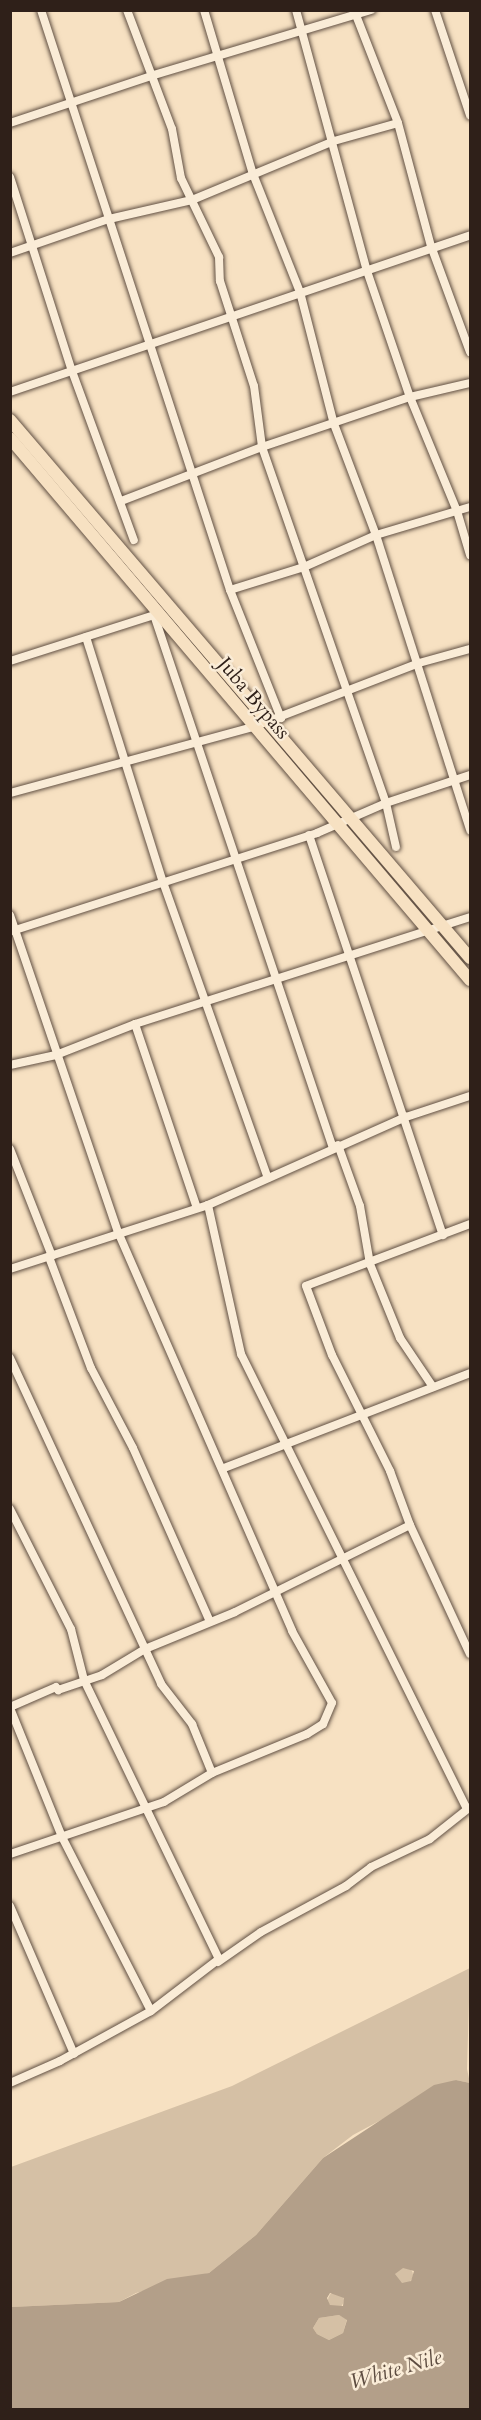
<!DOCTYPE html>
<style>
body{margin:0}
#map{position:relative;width:481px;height:2420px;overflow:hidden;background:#f7e1c2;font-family:Cardo,serif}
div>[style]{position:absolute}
.green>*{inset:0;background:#d5c0a5}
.round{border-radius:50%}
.water>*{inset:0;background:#b39f89}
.roads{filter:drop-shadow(0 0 2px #615043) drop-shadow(0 0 2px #615043)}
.street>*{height:8px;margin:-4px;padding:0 4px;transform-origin:4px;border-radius:4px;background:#faecd7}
.primary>*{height:12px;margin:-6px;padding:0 6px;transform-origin:6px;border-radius:6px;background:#f7e1c2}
span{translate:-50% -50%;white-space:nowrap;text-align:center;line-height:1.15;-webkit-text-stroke:5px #faecd7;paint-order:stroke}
.street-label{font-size:20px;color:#2f2019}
.water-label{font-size:21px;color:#5d4c40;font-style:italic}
.frame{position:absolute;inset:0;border:12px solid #2f2019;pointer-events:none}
</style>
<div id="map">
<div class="green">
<div style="clip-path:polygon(470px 1968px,467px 2069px,470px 2083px,456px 2080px,353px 2135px,323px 2158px,256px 2235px,209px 2273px,136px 2293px,119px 2302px,11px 2307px,11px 2167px,232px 2086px)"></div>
<div class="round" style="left:395px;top:2266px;width:18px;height:18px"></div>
<div class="round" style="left:328px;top:2292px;width:16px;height:16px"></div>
<div style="clip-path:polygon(339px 2315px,347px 2319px,343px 2333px,329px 2340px,317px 2334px,313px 2328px,319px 2318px)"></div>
</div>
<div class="water">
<div style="clip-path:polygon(evenodd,456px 2080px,470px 2083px,470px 2409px,11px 2409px,11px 2307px,119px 2302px,167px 2279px,209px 2273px,256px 2235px,323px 2158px,434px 2085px,456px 2080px,403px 2268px,414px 2271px,411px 2281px,402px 2283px,395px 2274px,403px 2268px,456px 2080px,330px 2293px,344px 2298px,343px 2306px,330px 2305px,327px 2298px,330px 2293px,456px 2080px,339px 2315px,347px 2320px,343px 2333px,329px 2340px,317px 2334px,313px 2328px,319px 2318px,339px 2315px)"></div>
</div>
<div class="roads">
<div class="street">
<div style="left:41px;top:10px;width:610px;rotate:71.95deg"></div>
<div style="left:230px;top:590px;width:138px;rotate:68.3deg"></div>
<div style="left:127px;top:10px;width:127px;rotate:69.3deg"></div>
<div style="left:172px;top:129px;width:50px;rotate:79.6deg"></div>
<div style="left:181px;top:178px;width:88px;rotate:64.3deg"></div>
<div style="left:219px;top:257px;width:24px;rotate:88deg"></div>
<div style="left:220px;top:281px;width:110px;rotate:72.1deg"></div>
<div style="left:254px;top:386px;width:62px;rotate:82.5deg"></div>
<div style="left:262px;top:447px;width:377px;rotate:70.8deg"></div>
<div style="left:386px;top:803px;width:45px;rotate:77.2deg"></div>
<div style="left:204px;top:10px;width:171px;rotate:73.4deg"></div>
<div style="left:253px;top:174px;width:127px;rotate:68.3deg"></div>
<div style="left:300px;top:292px;width:136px;rotate:75.6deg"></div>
<div style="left:334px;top:424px;width:119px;rotate:69.3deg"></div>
<div style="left:376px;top:535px;width:310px;rotate:72.3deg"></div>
<div style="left:296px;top:10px;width:270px;rotate:74.8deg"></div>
<div style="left:367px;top:271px;width:133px;rotate:71.2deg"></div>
<div style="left:410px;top:397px;width:123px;rotate:67.6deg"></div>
<div style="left:457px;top:511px;width:46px;rotate:73.5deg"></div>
<div style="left:354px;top:10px;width:121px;rotate:68.7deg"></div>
<div style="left:398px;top:123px;width:127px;rotate:75deg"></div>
<div style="left:431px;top:246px;width:113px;rotate:69.8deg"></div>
<div style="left:435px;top:10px;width:111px;rotate:71.6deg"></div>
<div style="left:10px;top:123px;width:152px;rotate:-18.4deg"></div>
<div style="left:154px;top:75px;width:227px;rotate:-16.7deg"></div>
<div style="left:10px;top:177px;width:204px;rotate:72.3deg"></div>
<div style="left:72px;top:371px;width:180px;rotate:69.9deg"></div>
<div style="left:10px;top:253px;width:105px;rotate:-19deg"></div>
<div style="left:109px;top:219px;width:85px;rotate:-12.9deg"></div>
<div style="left:192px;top:200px;width:154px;rotate:-22.6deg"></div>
<div style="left:334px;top:141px;width:66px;rotate:-15.7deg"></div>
<div style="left:10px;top:392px;width:486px;rotate:-18.8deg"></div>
<div style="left:121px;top:501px;width:151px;rotate:-21deg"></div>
<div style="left:262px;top:447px;width:156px;rotate:-18.7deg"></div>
<div style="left:410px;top:397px;width:62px;rotate:-13.1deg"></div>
<div style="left:230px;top:590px;width:77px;rotate:-17.3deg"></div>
<div style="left:304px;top:567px;width:79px;rotate:-24deg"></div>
<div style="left:376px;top:535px;width:98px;rotate:-16.6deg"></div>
<div style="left:155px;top:618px;width:559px;rotate:71.44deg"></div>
<div style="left:86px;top:637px;width:257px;rotate:72.6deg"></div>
<div style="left:163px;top:882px;width:314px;rotate:70.5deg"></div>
<div style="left:10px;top:661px;width:154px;rotate:-17.7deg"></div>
<div style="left:10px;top:793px;width:252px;rotate:-15.2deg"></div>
<div style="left:253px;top:727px;width:178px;rotate:-21.1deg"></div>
<div style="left:419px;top:663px;width:53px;rotate:-15.4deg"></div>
<div style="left:309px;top:835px;width:422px;rotate:71.5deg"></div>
<div style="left:10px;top:915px;width:335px;rotate:71.2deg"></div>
<div style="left:118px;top:1232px;width:435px;rotate:66.4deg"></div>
<div style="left:292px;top:1631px;width:82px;rotate:60.9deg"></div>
<div style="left:332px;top:1703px;width:23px;rotate:113deg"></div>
<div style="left:323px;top:1724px;width:19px;rotate:148deg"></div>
<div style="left:307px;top:1734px;width:103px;rotate:157.7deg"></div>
<div style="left:12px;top:931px;width:320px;rotate:-17.8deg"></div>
<div style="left:317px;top:833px;width:75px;rotate:-23.5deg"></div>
<div style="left:386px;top:803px;width:89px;rotate:-18.4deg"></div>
<div style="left:135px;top:1024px;width:194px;rotate:71.4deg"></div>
<div style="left:10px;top:1065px;width:47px;rotate:-12.3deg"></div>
<div style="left:56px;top:1055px;width:85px;rotate:-21.4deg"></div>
<div style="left:135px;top:1024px;width:352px;rotate:-17.7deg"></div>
<div style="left:338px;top:1145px;width:65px;rotate:70.2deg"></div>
<div style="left:360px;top:1206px;width:59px;rotate:80.2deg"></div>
<div style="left:370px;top:1264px;width:80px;rotate:67.9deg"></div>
<div style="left:400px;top:1338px;width:59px;rotate:56deg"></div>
<div style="left:10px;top:1149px;width:115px;rotate:68.6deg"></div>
<div style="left:208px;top:1205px;width:153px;rotate:77.5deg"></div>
<div style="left:241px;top:1354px;width:508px;rotate:63.59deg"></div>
<div style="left:470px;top:1224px;width:175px;rotate:159.3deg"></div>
<div style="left:306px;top:1286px;width:74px;rotate:69.4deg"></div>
<div style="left:332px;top:1355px;width:130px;rotate:63.4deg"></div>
<div style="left:390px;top:1471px;width:58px;rotate:69.7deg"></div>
<div style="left:410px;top:1525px;width:142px;rotate:65.1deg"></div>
<div style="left:49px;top:1257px;width:119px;rotate:69.3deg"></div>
<div style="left:91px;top:1368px;width:90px;rotate:62.3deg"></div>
<div style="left:133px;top:1448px;width:190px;rotate:66.1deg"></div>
<div style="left:10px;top:1269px;width:208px;rotate:-17.9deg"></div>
<div style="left:208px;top:1205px;width:217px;rotate:-24deg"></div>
<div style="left:406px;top:1117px;width:67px;rotate:-18.2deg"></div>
<div style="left:10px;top:1358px;width:359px;rotate:65.1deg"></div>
<div style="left:161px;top:1684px;width:51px;rotate:52.2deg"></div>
<div style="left:192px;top:1724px;width:53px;rotate:67.8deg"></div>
<div style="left:212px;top:1773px;width:56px;rotate:148.9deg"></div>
<div style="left:164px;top:1802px;width:163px;rotate:161.3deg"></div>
<div style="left:224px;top:1468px;width:264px;rotate:-21.1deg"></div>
<div style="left:10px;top:1509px;width:135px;rotate:63.1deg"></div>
<div style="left:71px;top:1629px;width:53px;rotate:75.7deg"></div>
<div style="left:84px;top:1680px;width:310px;rotate:64.2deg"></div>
<div style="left:219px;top:1959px;width:86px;rotate:142.6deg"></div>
<div style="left:151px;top:2011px;width:104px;rotate:151.2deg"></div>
<div style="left:60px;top:2061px;width:55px;rotate:156.3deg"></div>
<div style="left:10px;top:1707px;width:50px;rotate:-23.5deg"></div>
<div style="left:56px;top:1687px;width:4px;rotate:56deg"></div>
<div style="left:58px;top:1690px;width:46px;rotate:-18.8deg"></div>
<div style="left:102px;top:1675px;width:50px;rotate:-31.2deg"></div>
<div style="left:145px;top:1649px;width:97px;rotate:-22.3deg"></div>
<div style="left:235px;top:1612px;width:195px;rotate:-26.4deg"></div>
<div style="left:10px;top:1708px;width:139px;rotate:68deg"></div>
<div style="left:62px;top:1837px;width:195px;rotate:62.9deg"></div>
<div style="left:10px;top:1906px;width:161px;rotate:66.6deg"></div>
<div style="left:218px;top:1962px;width:52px;rotate:-34.9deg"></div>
<div style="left:261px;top:1932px;width:97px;rotate:-28.4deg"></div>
<div style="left:346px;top:1886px;width:31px;rotate:-37deg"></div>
<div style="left:371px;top:1867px;width:65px;rotate:-25.4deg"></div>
<div style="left:430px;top:1839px;width:50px;rotate:-38.5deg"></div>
</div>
<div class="primary">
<div style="left:10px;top:420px;width:708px;rotate:49.47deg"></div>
<div style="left:10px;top:438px;width:711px;rotate:49.68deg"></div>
</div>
</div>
<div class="street-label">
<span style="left:254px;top:698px;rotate:50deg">Juba Bypass</span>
</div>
<div class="water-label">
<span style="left:396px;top:2370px;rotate:-16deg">White Nile</span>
</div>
<div class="frame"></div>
</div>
